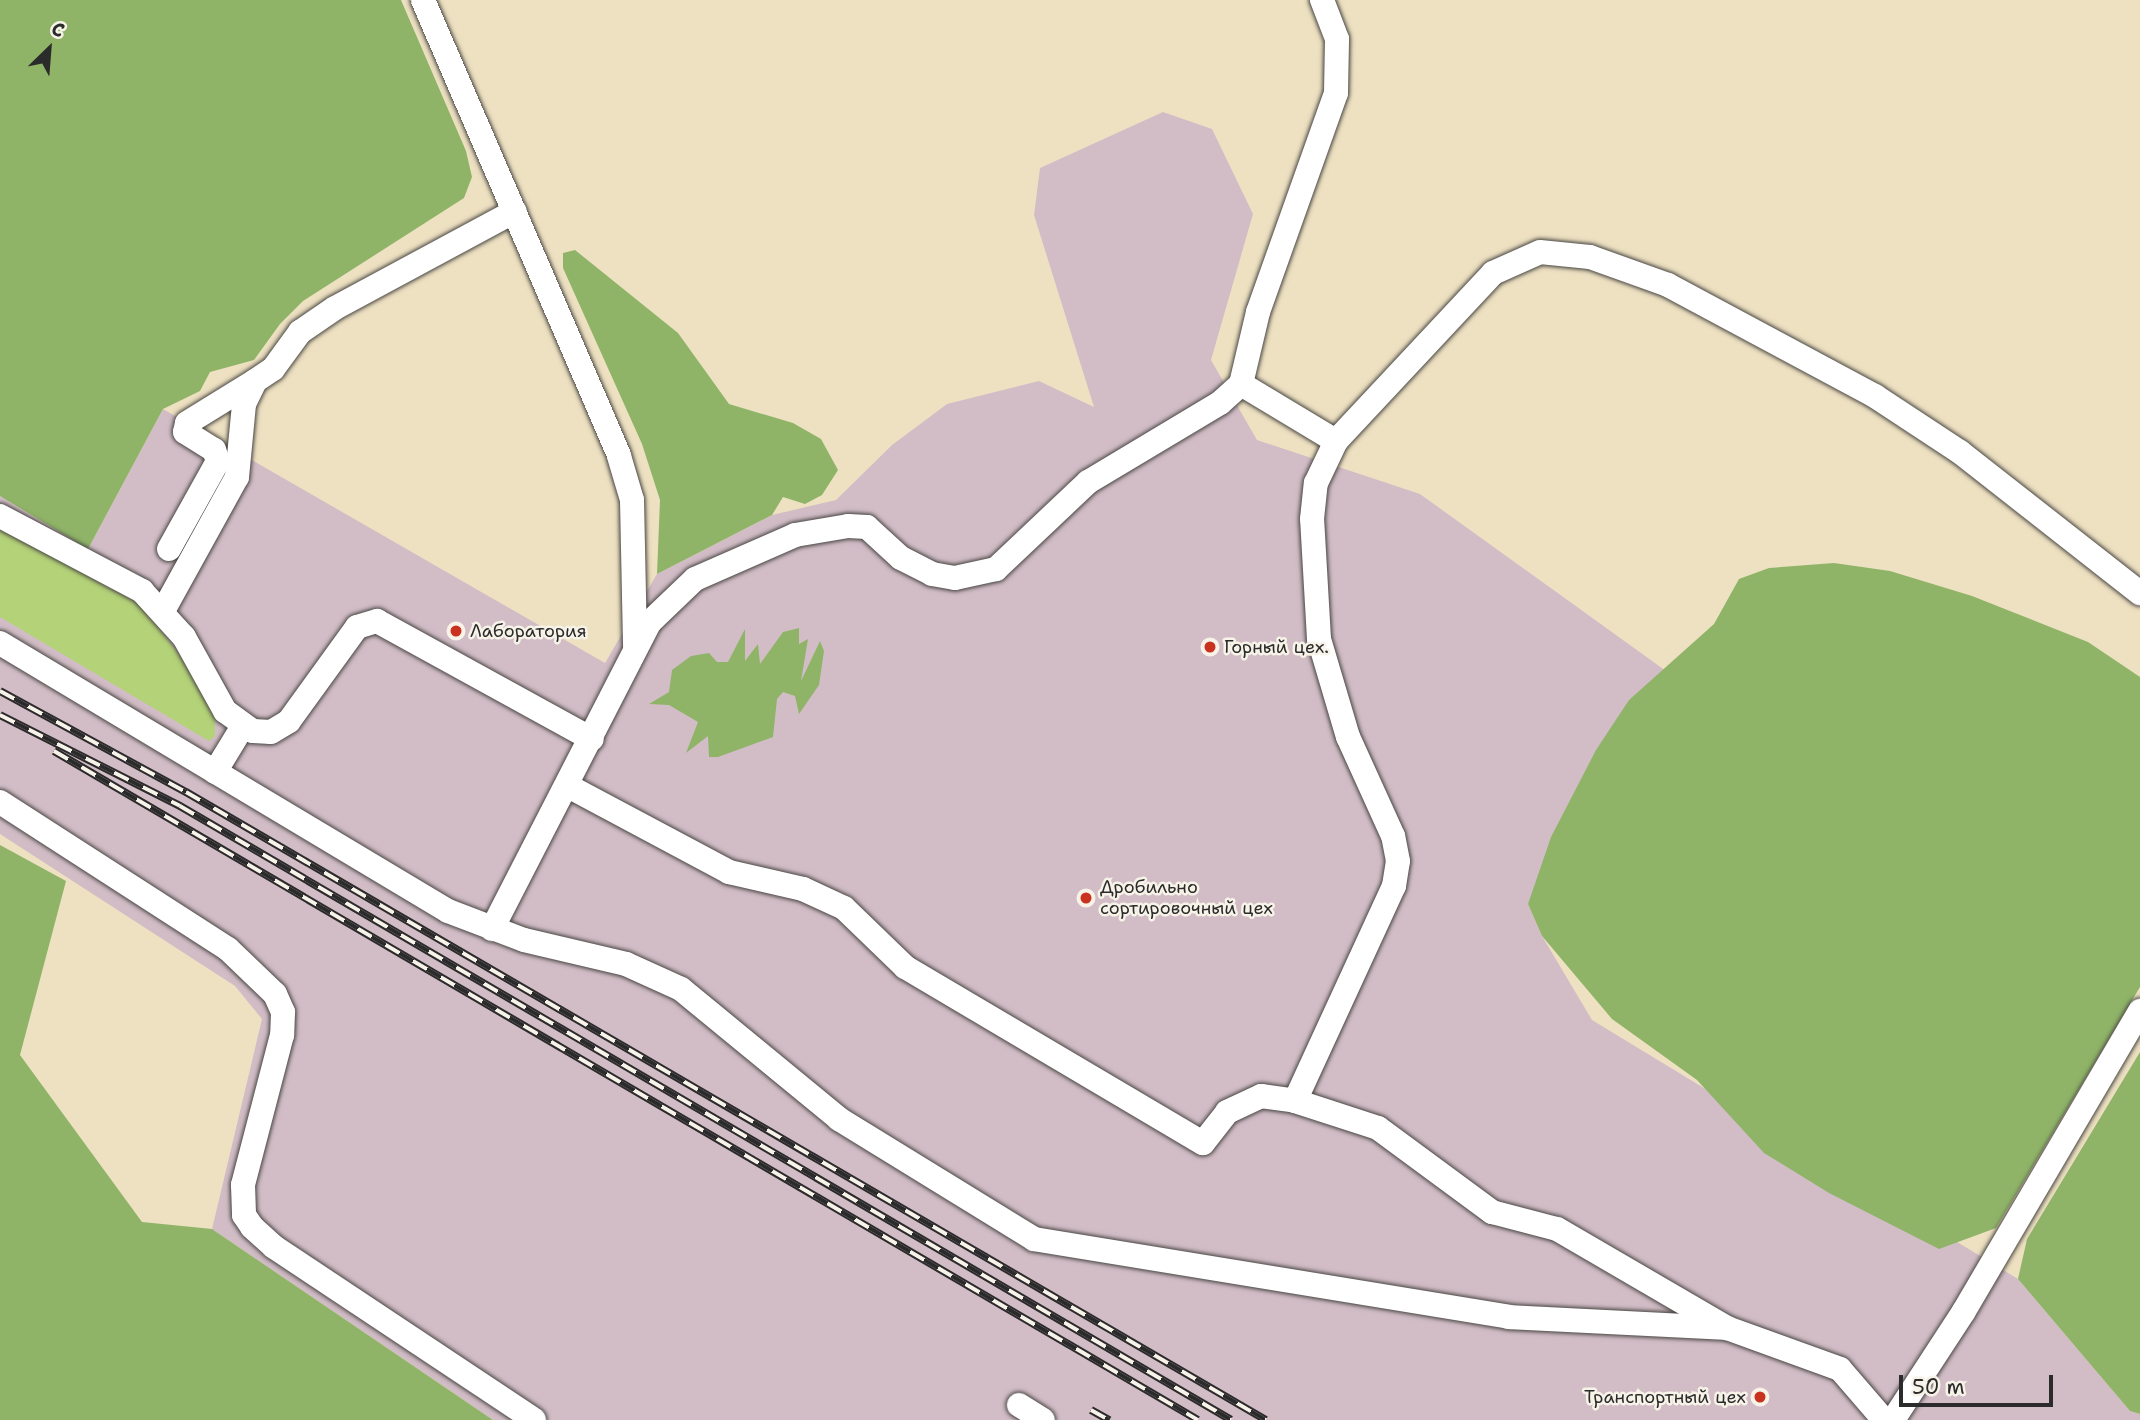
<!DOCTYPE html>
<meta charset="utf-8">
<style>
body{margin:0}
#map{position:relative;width:2140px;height:1420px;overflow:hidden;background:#eee1c2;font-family:"Shantell Sans",sans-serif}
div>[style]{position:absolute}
.industrial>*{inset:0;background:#d2bdc7}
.green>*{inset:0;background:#b4d278}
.forest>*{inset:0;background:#8fb468}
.roads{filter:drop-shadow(0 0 2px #484642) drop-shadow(0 0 2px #484642)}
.minor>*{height:24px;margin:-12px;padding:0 12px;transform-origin:12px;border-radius:12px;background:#fff}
.rail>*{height:8px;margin-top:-4px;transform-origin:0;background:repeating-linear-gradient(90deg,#f7f3e8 0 16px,#2b2b2b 0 32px);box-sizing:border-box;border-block:2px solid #2b2b2b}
.dots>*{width:19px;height:19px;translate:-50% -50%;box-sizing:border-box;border:4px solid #f7f3e8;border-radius:50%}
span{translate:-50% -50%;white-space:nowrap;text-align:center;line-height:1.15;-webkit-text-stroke:5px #f7f3e8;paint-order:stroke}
.poi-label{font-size:18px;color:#2b2b2b}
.left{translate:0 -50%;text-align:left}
.right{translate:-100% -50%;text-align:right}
.north{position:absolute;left:14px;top:14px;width:70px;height:70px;-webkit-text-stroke:5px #f7f3e8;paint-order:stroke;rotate:25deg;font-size:19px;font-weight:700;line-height:28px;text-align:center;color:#2b2b2b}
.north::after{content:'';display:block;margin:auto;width:24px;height:32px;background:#2b2b2b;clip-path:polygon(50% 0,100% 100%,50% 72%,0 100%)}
.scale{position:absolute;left:1899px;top:1375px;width:154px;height:32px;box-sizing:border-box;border:4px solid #2b2b2b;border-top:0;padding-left:9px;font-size:21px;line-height:24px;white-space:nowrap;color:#2b2b2b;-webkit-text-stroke:5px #f7f3e8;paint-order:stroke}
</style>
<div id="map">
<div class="industrial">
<div style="clip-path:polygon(1163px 112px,1212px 129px,1253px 214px,1211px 360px,1257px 440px,1420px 494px,1666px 671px,1629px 700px,1528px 904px,1542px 936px,1592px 1020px,2018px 1279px,2130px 1411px,2140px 1414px,2140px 1420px,493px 1420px,212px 1229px,262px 1019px,235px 986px,0 834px,0 496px,88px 549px,163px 409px,605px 663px,657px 574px,772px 515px,836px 500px,892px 445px,947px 404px,1039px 381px,1094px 407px,1034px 215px,1040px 168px)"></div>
</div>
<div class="green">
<div style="clip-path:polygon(0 529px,140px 604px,198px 679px,215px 715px,215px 736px,209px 741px,0 617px)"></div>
</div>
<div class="forest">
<div style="clip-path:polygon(0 0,401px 0,466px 151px,472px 177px,464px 198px,303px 301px,280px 324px,254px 360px,210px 372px,200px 391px,163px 409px,88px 549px,0 496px)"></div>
<div style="clip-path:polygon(575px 250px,678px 333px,729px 404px,793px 423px,821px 439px,838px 470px,822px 495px,805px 504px,783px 497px,772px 515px,657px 574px,660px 500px,642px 444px,563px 268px,563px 253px)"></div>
<div style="clip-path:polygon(1834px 563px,1890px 571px,1972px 596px,2088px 642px,2140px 677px,2140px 987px,1996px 1228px,1939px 1249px,1829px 1193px,1764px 1153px,1697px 1080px,1612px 1019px,1542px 936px,1528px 904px,1551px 837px,1596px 750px,1629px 700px,1714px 624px,1739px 579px,1769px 568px)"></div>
<div style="clip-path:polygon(799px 628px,799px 644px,808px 639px,801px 681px,820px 641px,824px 651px,819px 685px,799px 714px,795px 696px,783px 692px,777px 699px,773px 737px,718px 757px,709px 757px,708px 736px,686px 753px,698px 722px,669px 705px,649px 704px,669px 692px,672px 670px,691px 656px,709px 653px,717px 662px,728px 662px,745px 629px,745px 661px,758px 644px,760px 664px,783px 632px)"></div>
<div style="clip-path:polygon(0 845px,66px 881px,20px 1055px,142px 1222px,212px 1229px,493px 1420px,0 1420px)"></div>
<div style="clip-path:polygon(2140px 1052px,2140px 1414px,2130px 1411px,2018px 1279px,2027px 1239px)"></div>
</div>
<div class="roads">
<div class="minor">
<div style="left:423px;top:0;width:496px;rotate:66.7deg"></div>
<div style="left:619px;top:456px;width:46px;rotate:73.5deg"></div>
<div style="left:632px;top:500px;width:147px;rotate:88.8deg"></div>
<div style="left:1241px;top:384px;width:111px;rotate:31deg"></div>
<div style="left:1336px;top:441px;width:230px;rotate:-46.9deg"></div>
<div style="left:1493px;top:273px;width:51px;rotate:-24.1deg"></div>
<div style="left:1540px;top:252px;width:50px;rotate:5.7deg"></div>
<div style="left:1590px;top:257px;width:83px;rotate:19.7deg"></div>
<div style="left:1668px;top:285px;width:235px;rotate:28.2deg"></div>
<div style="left:1875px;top:396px;width:102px;rotate:33.4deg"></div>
<div style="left:1960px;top:452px;width:229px;rotate:38.1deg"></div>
<div style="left:0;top:516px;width:161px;rotate:27.8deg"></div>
<div style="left:142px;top:591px;width:62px;rotate:47.6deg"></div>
<div style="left:184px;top:637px;width:85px;rotate:61deg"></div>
<div style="left:225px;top:711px;width:34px;rotate:36deg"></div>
<div style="left:253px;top:731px;width:18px;rotate:3deg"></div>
<div style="left:271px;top:732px;width:21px;rotate:-31deg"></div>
<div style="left:289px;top:721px;width:116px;rotate:-54.1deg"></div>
<div style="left:357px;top:627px;width:21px;rotate:-17deg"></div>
<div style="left:377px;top:621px;width:245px;rotate:28.8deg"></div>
<div style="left:169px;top:549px;width:101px;rotate:-60.9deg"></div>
<div style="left:218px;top:461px;width:12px;rotate:-110deg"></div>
<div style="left:214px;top:450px;width:34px;rotate:-148deg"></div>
<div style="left:185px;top:432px;width:9px;rotate:-77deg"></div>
<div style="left:187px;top:423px;width:80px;rotate:-31.7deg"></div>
<div style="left:163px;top:611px;width:153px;rotate:-61.1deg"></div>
<div style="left:237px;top:477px;width:73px;rotate:-84.5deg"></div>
<div style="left:244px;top:404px;width:25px;rotate:-64deg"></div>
<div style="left:255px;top:381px;width:22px;rotate:-34deg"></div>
<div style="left:273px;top:369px;width:46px;rotate:-53.9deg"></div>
<div style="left:300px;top:332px;width:42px;rotate:-34.4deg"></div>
<div style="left:335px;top:308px;width:204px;rotate:-28.3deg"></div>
<div style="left:0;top:643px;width:522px;rotate:30.89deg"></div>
<div style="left:448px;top:911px;width:81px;rotate:20.9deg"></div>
<div style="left:524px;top:940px;width:105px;rotate:13.2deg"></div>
<div style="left:626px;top:964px;width:60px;rotate:24.4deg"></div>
<div style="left:681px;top:989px;width:205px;rotate:39.4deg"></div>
<div style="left:839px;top:1119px;width:229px;rotate:31.6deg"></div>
<div style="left:1034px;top:1239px;width:481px;rotate:9.3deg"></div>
<div style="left:1509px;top:1317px;width:218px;rotate:2.9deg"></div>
<div style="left:215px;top:772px;width:54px;rotate:-58.7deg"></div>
<div style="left:568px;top:786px;width:183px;rotate:28.1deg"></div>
<div style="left:729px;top:872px;width:76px;rotate:12.9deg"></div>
<div style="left:803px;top:889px;width:45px;rotate:24.9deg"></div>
<div style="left:844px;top:908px;width:85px;rotate:44deg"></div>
<div style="left:905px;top:967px;width:346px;rotate:30.6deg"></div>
<div style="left:1203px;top:1143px;width:39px;rotate:-52deg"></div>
<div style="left:1227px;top:1112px;width:38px;rotate:-25deg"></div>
<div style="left:1261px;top:1096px;width:34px;rotate:8deg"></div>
<div style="left:1295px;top:1101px;width:87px;rotate:18deg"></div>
<div style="left:1378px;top:1128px;width:142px;rotate:36.4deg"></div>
<div style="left:1492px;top:1212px;width:67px;rotate:14.7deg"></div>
<div style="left:1557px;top:1229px;width:197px;rotate:30.2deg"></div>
<div style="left:1727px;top:1328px;width:120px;rotate:19.9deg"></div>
<div style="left:1840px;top:1369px;width:67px;rotate:49.2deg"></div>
<div style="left:0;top:802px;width:271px;rotate:32.8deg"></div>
<div style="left:228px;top:949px;width:65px;rotate:43.8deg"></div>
<div style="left:275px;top:994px;width:20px;rotate:66deg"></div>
<div style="left:283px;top:1012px;width:23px;rotate:92deg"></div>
<div style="left:282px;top:1035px;width:155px;rotate:104.6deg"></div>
<div style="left:243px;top:1185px;width:30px;rotate:88deg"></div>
<div style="left:244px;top:1215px;width:14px;rotate:56deg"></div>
<div style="left:252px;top:1227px;width:30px;rotate:42deg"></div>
<div style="left:274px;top:1247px;width:312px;rotate:33.6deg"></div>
<div style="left:492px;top:929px;width:345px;rotate:-62.8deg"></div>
<div style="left:650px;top:622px;width:62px;rotate:-43.7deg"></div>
<div style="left:695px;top:579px;width:109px;rotate:-23.7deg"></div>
<div style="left:795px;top:535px;width:54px;rotate:-9.6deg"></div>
<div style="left:848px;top:526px;width:19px;rotate:3deg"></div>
<div style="left:867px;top:527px;width:46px;rotate:42.4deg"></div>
<div style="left:901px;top:558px;width:35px;rotate:27deg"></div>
<div style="left:932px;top:574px;width:23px;rotate:10deg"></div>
<div style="left:955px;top:578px;width:42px;rotate:-12.4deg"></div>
<div style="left:996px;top:569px;width:127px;rotate:-43.4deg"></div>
<div style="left:1088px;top:482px;width:154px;rotate:-30.9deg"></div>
<div style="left:1220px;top:403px;width:28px;rotate:-42deg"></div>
<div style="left:1241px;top:384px;width:74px;rotate:-76.7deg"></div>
<div style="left:1258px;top:312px;width:232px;rotate:-70.4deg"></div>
<div style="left:1336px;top:93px;width:54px;rotate:-88.9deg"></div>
<div style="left:1337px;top:39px;width:42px;rotate:-111deg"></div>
<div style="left:1295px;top:1101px;width:237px;rotate:-65.3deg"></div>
<div style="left:1394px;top:886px;width:25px;rotate:-81deg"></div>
<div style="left:1398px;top:861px;width:25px;rotate:-101deg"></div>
<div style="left:1393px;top:836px;width:109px;rotate:-114.4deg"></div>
<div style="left:1348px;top:737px;width:102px;rotate:-106.5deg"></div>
<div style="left:1319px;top:639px;width:120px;rotate:-93.3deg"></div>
<div style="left:1312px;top:519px;width:36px;rotate:-84deg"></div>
<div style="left:1316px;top:483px;width:47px;rotate:-64.5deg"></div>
<div style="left:1019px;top:1405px;width:28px;rotate:32deg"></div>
<div style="left:1893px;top:1420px;width:130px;rotate:-56.9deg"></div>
<div style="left:1964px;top:1311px;width:348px;rotate:-59.6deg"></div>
</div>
</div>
<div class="rail">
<div style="left:0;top:691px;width:212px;rotate:28.5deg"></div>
<div style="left:186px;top:792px;width:1249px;rotate:30.18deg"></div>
<div style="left:0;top:715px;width:202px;rotate:26.8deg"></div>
<div style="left:180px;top:806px;width:1217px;rotate:30.29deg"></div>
<div style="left:54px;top:751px;width:1325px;rotate:30.32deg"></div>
<div style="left:1091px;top:1410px;width:21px;rotate:29deg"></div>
</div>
<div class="dots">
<div style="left:456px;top:631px;background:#c8321e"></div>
<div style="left:1210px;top:647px;background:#c8321e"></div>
<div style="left:1086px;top:898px;background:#c8321e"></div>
<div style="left:1760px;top:1397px;background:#c8321e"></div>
</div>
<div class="poi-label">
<span class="left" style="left:470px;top:631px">Лаборатория</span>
<span class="left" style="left:1224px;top:647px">Горный цех.</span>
<span class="left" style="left:1100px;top:898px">Дробильно<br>сортировочный цех</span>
<span class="right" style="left:1746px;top:1397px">Транспортный цех</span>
</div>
<div class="north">С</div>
<div class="scale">50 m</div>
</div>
